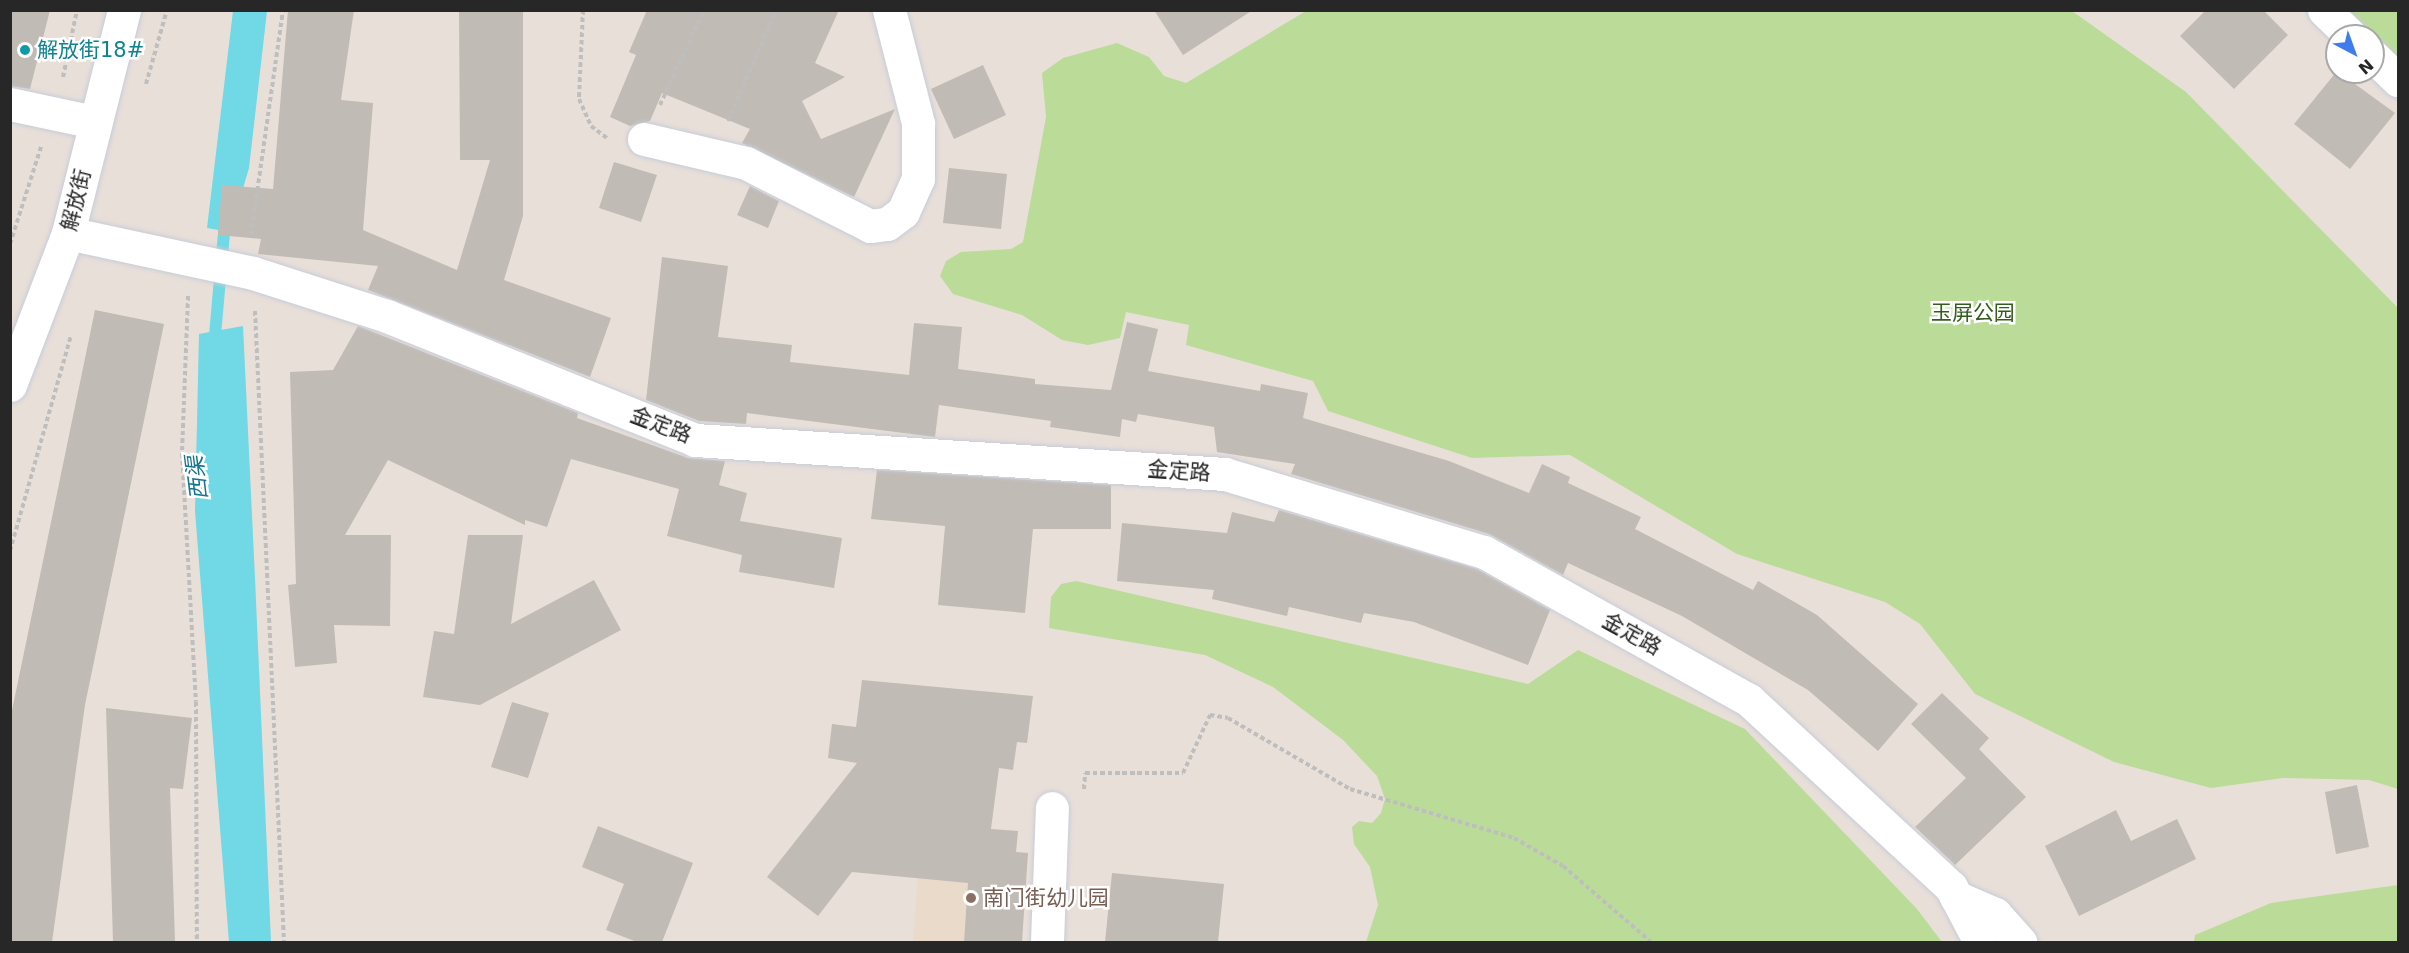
<!DOCTYPE html>
<meta charset="utf-8">
<style>
body{margin:0}
#map{position:relative;width:2409px;height:953px;overflow:hidden;background:#e9dfd9;font-family:"DejaVu Sans","Noto Sans SC",sans-serif}
div>[style]{position:absolute}
.education>*{inset:0;background:#eadac9}
.green>*{inset:0;background:#badc98}
.water>*{inset:0;background:#71d8e5}
.stream>*{height:12px;margin:-6px;padding:0 6px;transform-origin:6px;border-radius:6px;background:#71d8e5}
.building>*{inset:0;background:#c1bbb5}
.path>*{height:4px;margin-top:-2px;transform-origin:0;background:repeating-linear-gradient(90deg,#bebebe 0 4.5px,transparent 0 7.5px)}
.roads{filter:drop-shadow(0 0 2px #c7cdd8) drop-shadow(0 0 2px #c7cdd8)}
.minor>*{height:33px;margin:-16.5px;padding:0 16.5px;transform-origin:16.5px;border-radius:16.5px;background:#fff}
.dots>*{width:16px;height:16px;translate:-50% -50%;box-sizing:border-box;border:3px solid #fff;border-radius:50%}
span{translate:-50% -50%;white-space:nowrap;text-align:center;line-height:1.15;-webkit-text-stroke:5px #fff;paint-order:stroke}
.culture-label{font-size:21px;color:#0d838f}
.left{translate:0 -50%;text-align:left}
.street-label{font-size:21px;color:#272727}
.park-label{font-size:21px;color:#345d1d}
.education-label{font-size:21px;color:#785e54}
.water-label{font-size:22px;color:#15758c;font-style:italic}
.frame{position:absolute;inset:0;border:12px solid #272727;pointer-events:none}
.north{position:absolute;left:2325px;top:24px;width:60px;height:60px;box-sizing:border-box;background:#fff;border:2px solid #a9a9a9;border-radius:50%;rotate:139deg;font-size:16px;font-weight:700;line-height:24px;text-align:center;color:#272727}
.north::after{content:'';display:block;margin:auto;width:21px;height:27px;background:#417ced;clip-path:polygon(50% 0,100% 100%,50% 72%,0 100%)}
</style>
<div id="map">
<div class="education">
<div style="clip-path:polygon(922px 824px,1018px 831px,1016px 852px,1028px 853px,1022px 942px,913px 942px)"></div>
</div>
<div class="green">
<div style="clip-path:polygon(1306px 11px,2072px 11px,2186px 92px,2398px 308px,2398px 789px,2369px 780px,2283px 778px,2211px 788px,2114px 762px,1975px 694px,1920px 624px,1885px 602px,1737px 554px,1570px 455px,1472px 458px,1328px 411px,1313px 381px,1186px 345px,1189px 325px,1126px 312px,1120px 338px,1088px 345px,1062px 340px,1022px 315px,953px 294px,940px 276px,946px 261px,961px 252px,1011px 249px,1023px 242px,1046px 117px,1042px 73px,1063px 58px,1117px 43px,1149px 57px,1164px 76px,1186px 83px)"></div>
<div style="clip-path:polygon(2342px 11px,2398px 11px,2398px 63px,2373px 36px)"></div>
<div style="clip-path:polygon(1076px 581px,1528px 684px,1578px 650px,1745px 729px,1917px 909px,1942px 942px,1366px 942px,1378px 905px,1370px 867px,1354px 844px,1352px 827px,1359px 821px,1372px 823px,1381px 813px,1385px 799px,1377px 776px,1343px 740px,1273px 687px,1205px 655px,1049px 628px,1051px 597px,1061px 584px)"></div>
<div style="clip-path:polygon(2398px 885px,2398px 942px,2194px 942px,2195px 935px,2271px 903px)"></div>
</div>
<div class="water">
<div style="clip-path:polygon(233px 11px,267px 11px,249px 168px,230px 232px,207px 228px)"></div>
<div style="clip-path:polygon(243px 326px,255px 578px,271px 942px,229px 942px,195px 511px,199px 334px)"></div>
</div>
<div class="stream">
<div style="left:214px;top:347px;width:126px;rotate:-85deg"></div>
</div>
<div class="building">
<div style="clip-path:polygon(10px 10px,50px 10px,30px 89px,10px 86px)"></div>
<div style="clip-path:polygon(288px 10px,354px 10px,341px 100px,373px 103px,363px 230px,457px 270px,490px 160px,460px 160px,459px 10px,523px 10px,523px 216px,504px 280px,611px 318px,590px 377px,368px 290px,378px 266px,258px 254px,261px 239px,218px 235px,222px 185px,273px 189px)"></div>
<div style="clip-path:polygon(647px 10px,839px 10px,815px 63px,845px 77px,802px 101px,821px 139px,895px 109px,854px 197px,742px 143px,750px 129px,662px 93px,650px 121px,630px 126px,610px 117px,636px 55px,629px 52px)"></div>
<div style="clip-path:polygon(1154px 10px,1253px 10px,1183px 55px)"></div>
<div style="clip-path:polygon(2206px 10px,2263px 10px,2288px 35px,2234px 89px,2180px 36px)"></div>
<div style="clip-path:polygon(983px 65px,1006px 115px,954px 139px,931px 89px)"></div>
<div style="clip-path:polygon(2337px 71px,2395px 113px,2350px 169px,2294px 124px)"></div>
<div style="clip-path:polygon(614px 162px,657px 175px,641px 222px,599px 208px)"></div>
<div style="clip-path:polygon(949px 168px,1007px 174px,1001px 229px,943px 223px)"></div>
<div style="clip-path:polygon(750px 186px,779px 201px,768px 228px,737px 215px)"></div>
<div style="clip-path:polygon(662px 257px,728px 266px,718px 337px,792px 345px,790px 362px,909px 375px,914px 323px,962px 327px,958px 369px,1035px 379px,1035px 384px,1111px 390px,1127px 322px,1158px 329px,1148px 371px,1260px 391px,1261px 384px,1308px 393px,1303px 418px,1449px 461px,1529px 493px,1542px 464px,1570px 477px,1568px 483px,1641px 517px,1635px 529px,1753px 590px,1758px 581px,1817px 615px,1918px 704px,1878px 751px,1808px 690px,1682px 616px,1568px 563px,1563px 575px,1489px 534px,1291px 474px,1295px 464px,1217px 452px,1214px 427px,1138px 414px,1136px 422px,1122px 419px,1120px 437px,1050px 427px,1051px 421px,939px 405px,935px 437px,747px 413px,746px 424px,699px 421px,646px 400px)"></div>
<div style="clip-path:polygon(95px 310px,164px 324px,85px 705px,52px 942px,10px 942px,10px 720px)"></div>
<div style="clip-path:polygon(358px 326px,578px 413px,577px 418px,688px 458px,725px 461px,719px 485px,747px 493px,740px 521px,842px 538px,834px 588px,739px 572px,742px 555px,667px 536px,679px 489px,571px 459px,547px 527px,525px 520px,525px 525px,388px 460px,345px 535px,391px 535px,390px 626px,334px 625px,337px 663px,295px 667px,288px 585px,296px 584px,290px 372px,333px 370px)"></div>
<div style="clip-path:polygon(877px 470px,1111px 485px,1111px 529px,1033px 529px,1025px 613px,938px 605px,945px 526px,871px 519px)"></div>
<div style="clip-path:polygon(1279px 510px,1477px 569px,1550px 610px,1528px 665px,1414px 622px,1364px 613px,1361px 623px,1289px 607px,1287px 616px,1212px 599px,1214px 590px,1117px 581px,1122px 523px,1227px 533px,1232px 512px,1274px 522px)"></div>
<div style="clip-path:polygon(468px 535px,523px 535px,511px 624px,594px 580px,621px 630px,480px 705px,423px 697px,434px 631px,454px 634px)"></div>
<div style="clip-path:polygon(862px 680px,1033px 696px,1027px 743px,1017px 742px,1013px 770px,999px 768px,991px 829px,1018px 831px,1016px 852px,1028px 853px,1022px 942px,964px 942px,968px 883px,852px 872px,818px 916px,767px 877px,857px 763px,828px 758px,832px 724px,856px 727px)"></div>
<div style="clip-path:polygon(1942px 693px,1989px 738px,1979px 749px,2026px 797px,1955px 865px,1915px 827px,1966px 778px,1911px 724px)"></div>
<div style="clip-path:polygon(512px 702px,549px 713px,528px 778px,491px 767px)"></div>
<div style="clip-path:polygon(106px 708px,192px 718px,183px 789px,170px 788px,175px 942px,113px 942px)"></div>
<div style="clip-path:polygon(2357px 785px,2369px 847px,2336px 854px,2325px 792px)"></div>
<div style="clip-path:polygon(2116px 810px,2131px 841px,2177px 819px,2196px 859px,2079px 916px,2045px 846px)"></div>
<div style="clip-path:polygon(598px 826px,693px 863px,662px 942px,637px 942px,606px 930px,624px 884px,582px 867px)"></div>
<div style="clip-path:polygon(1112px 873px,1224px 884px,1218px 942px,1105px 942px)"></div>
</div>
<div class="path">
<div style="left:583px;top:10px;width:89px;rotate:92.6deg"></div>
<div style="left:579px;top:99px;width:30px;rotate:66deg"></div>
<div style="left:591px;top:126px;width:21px;rotate:37deg"></div>
<div style="left:63px;top:77px;width:68px;rotate:-78.2deg"></div>
<div style="left:146px;top:84px;width:77px;rotate:-74.2deg"></div>
<div style="left:660px;top:105px;width:105px;rotate:-65.1deg"></div>
<div style="left:728px;top:121px;width:121px;rotate:-66.6deg"></div>
<div style="left:251px;top:235px;width:227px;rotate:-81.9deg"></div>
<div style="left:10px;top:244px;width:102px;rotate:-72.3deg"></div>
<div style="left:188px;top:296px;width:157px;rotate:92.2deg"></div>
<div style="left:182px;top:453px;width:249px;rotate:86.8deg"></div>
<div style="left:196px;top:702px;width:240px;rotate:89.8deg"></div>
<div style="left:255px;top:311px;width:632px;rotate:87.37deg"></div>
<div style="left:10px;top:551px;width:224px;rotate:-74.2deg"></div>
<div style="left:1084px;top:789px;width:16px;rotate:-86deg"></div>
<div style="left:1085px;top:773px;width:98px"></div>
<div style="left:1183px;top:773px;width:64px;rotate:-65deg"></div>
<div style="left:1210px;top:715px;width:18px;rotate:9deg"></div>
<div style="left:1228px;top:718px;width:141px;rotate:30.2deg"></div>
<div style="left:1350px;top:789px;width:171px;rotate:16.6deg"></div>
<div style="left:1514px;top:838px;width:56px;rotate:29.7deg"></div>
<div style="left:1563px;top:866px;width:116px;rotate:40.8deg"></div>
</div>
<div class="roads">
<div class="minor">
<div style="left:2324px;top:10px;width:37px;rotate:44deg"></div>
<div style="left:2373px;top:56px;width:35px;rotate:44deg"></div>
<div style="left:10px;top:104px;width:87px;rotate:12deg"></div>
<div style="left:644px;top:139px;width:105px;rotate:13.2deg"></div>
<div style="left:746px;top:163px;width:139px;rotate:26.9deg"></div>
<div style="left:870px;top:226px;width:17px;rotate:-7deg"></div>
<div style="left:887px;top:224px;width:20px;rotate:-37deg"></div>
<div style="left:903px;top:212px;width:36px;rotate:-66deg"></div>
<div style="left:918px;top:179px;width:56px;rotate:-90deg"></div>
<div style="left:918px;top:123px;width:117px;rotate:-104.4deg"></div>
<div style="left:68px;top:233px;width:189px;rotate:12.2deg"></div>
<div style="left:253px;top:273px;width:141px;rotate:17.8deg"></div>
<div style="left:387px;top:316px;width:332px;rotate:21.9deg"></div>
<div style="left:695px;top:440px;width:531px;rotate:3.67deg"></div>
<div style="left:1225px;top:474px;width:270px;rotate:16.8deg"></div>
<div style="left:1484px;top:552px;width:304px;rotate:29.2deg"></div>
<div style="left:1749px;top:700px;width:275px;rotate:42.8deg"></div>
<div style="left:1951px;top:887px;width:62px;rotate:62.2deg"></div>
<div style="left:10px;top:385px;width:163px;rotate:-69.1deg"></div>
<div style="left:68px;top:233px;width:230px;rotate:-75.9deg"></div>
<div style="left:1956px;top:897px;width:43px;rotate:23.6deg"></div>
<div style="left:1995px;top:914px;width:38px;rotate:48deg"></div>
<div style="left:1047px;top:942px;width:134px;rotate:-87.9deg"></div>
</div>
</div>
<div class="dots">
<div style="left:25px;top:50px;background:#0f9aa8"></div>
<div style="left:971px;top:898px;background:#8d6e63"></div>
</div>
<div class="culture-label">
<span class="left" style="left:37px;top:50px">解放街18#</span>
</div>
<div class="street-label">
<span style="left:76px;top:200px;rotate:-76deg">解放街</span>
<span style="left:661px;top:425px;rotate:21deg">金定路</span>
<span style="left:1179px;top:471px;rotate:4deg">金定路</span>
<span style="left:1632px;top:634px;rotate:29deg">金定路</span>
</div>
<div class="park-label">
<span style="left:1973px;top:313px">玉屏公园</span>
</div>
<div class="education-label">
<span class="left" style="left:983px;top:898px">南门街幼儿园</span>
</div>
<div class="water-label">
<span style="left:197px;top:478px;rotate:-97deg">西渠</span>
</div>
<div class="frame"></div>
<div class="north">N</div>
</div>
